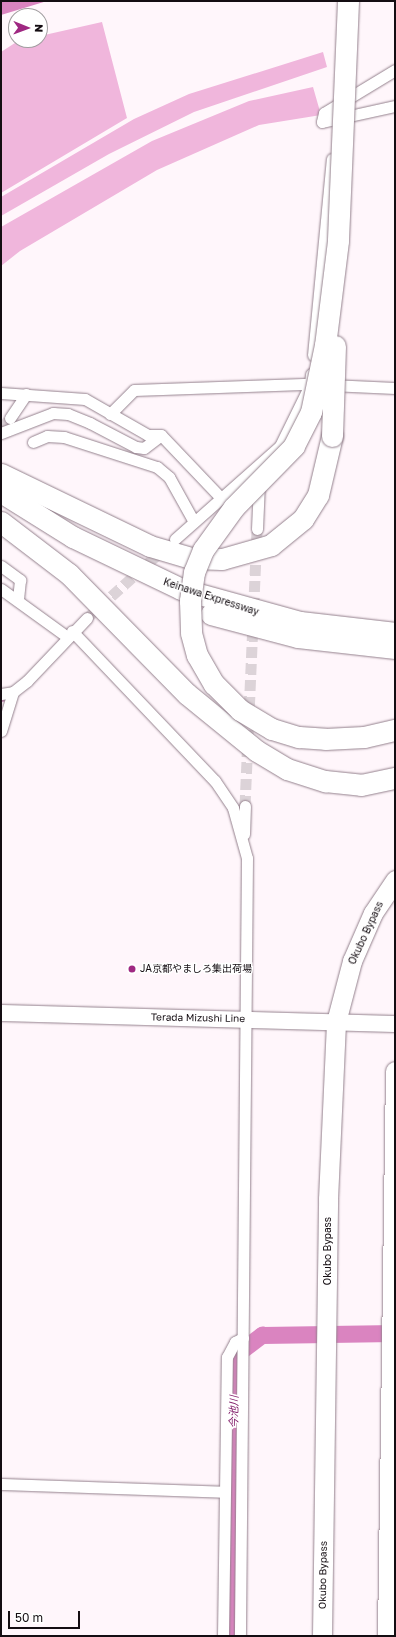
<!DOCTYPE html>
<meta charset="utf-8">
<style>
body{margin:0}
#map{position:relative;width:396px;height:1637px;overflow:hidden;background:#fff6fb;font-family:"Golos Text","Noto Sans JP",sans-serif}
div>[style]{position:absolute}
.green>*{inset:0;background:#f0b6dc}
.water>*{inset:0;background:#da84c0}
.stream>*{height:3px;margin:-1.5px;padding:0 1.5px;transform-origin:1.5px;border-radius:1.5px;background:#da84c0}
.river>*{height:17px;margin:-8.5px;padding:0 8.5px;transform-origin:8.5px;border-radius:8.5px;background:#da84c0}
.minor-tunnel>*{height:11px;margin-top:-5.5px;transform-origin:0;background:repeating-linear-gradient(90deg,#dcd3d8 0 11px,transparent 0 16.5px)}
.roads{filter:drop-shadow(0 0 1px #94818d) drop-shadow(0 0 1px #94818d)}
.minor>*{height:11px;margin:-5.5px;padding:0 5.5px;transform-origin:5.5px;border-radius:5.5px;background:#fff}
.secondary>*{height:16px;margin:-8px;padding:0 8px;transform-origin:8px;border-radius:8px;background:#fff}
.trunk>*{height:19px;margin:-9.5px;padding:0 9.5px;transform-origin:9.5px;border-radius:9.5px;background:#fff}
.motorway>*{height:21px;margin:-10.5px;padding:0 10.5px;transform-origin:10.5px;border-radius:10.5px;background:#fff}
.bridges{filter:drop-shadow(0 0 1px #94818d) drop-shadow(0 0 1px #94818d)}
.motorway-bridge>*{height:21px;margin:-10.5px;padding:0 10.5px;transform-origin:10.5px;border-radius:10.5px;background:#fff}
.dots>*{width:11px;height:11px;translate:-50% -50%;box-sizing:border-box;border:2px solid #fff;border-radius:50%}
span{translate:-50% -50%;white-space:nowrap;text-align:center;line-height:1.15;-webkit-text-stroke:3px #fff;paint-order:stroke}
.street-label{font-size:10px;color:#140d12}
.poi-label{font-size:10px;color:#140d12}
.left{translate:0 -50%;text-align:left}
.water-label{font-size:11px;color:#821d6a;font-style:italic}
.frame{position:absolute;inset:0;border:2px solid #140d12;pointer-events:none}
.north{position:absolute;left:8px;top:8px;width:40px;height:40px;box-sizing:border-box;background:#fff;border:1px solid #a19ea0;border-radius:50%;rotate:91deg;font-size:11px;font-weight:700;line-height:16px;text-align:center;color:#140d12}
.north::after{content:'';display:block;margin:auto;width:14px;height:18px;background:#9f2882;clip-path:polygon(50% 0,100% 100%,50% 72%,0 100%)}
.scale{position:absolute;left:8px;top:1611px;width:72px;height:18px;box-sizing:border-box;border:2px solid #140d12;border-top:0;padding-left:5px;font-size:12px;line-height:14px;white-space:nowrap;color:#140d12;-webkit-text-stroke:3px #fff;paint-order:stroke}
</style>
<div id="map">
<div class="green">
<div style="clip-path:polygon(102px 22px,127px 118px,1px 193px,1px 52px,18px 41px,40px 40px,40px 36px)"></div>
<div style="clip-path:polygon(323px 52px,327px 67px,194px 112px,109px 154px,1px 216px,1px 197px,134px 119px,189px 94px)"></div>
<div style="clip-path:polygon(313px 87px,321px 115px,259px 125px,157px 170px,20px 251px,1px 266px,1px 227px,152px 141px,249px 101px)"></div>
</div>
<div class="water">
<div style="clip-path:polygon(1px 1px,47px 1px,1px 15px)"></div>
</div>
<div class="stream">
<div style="left:1px;top:700px;width:8px;rotate:-14deg"></div>
</div>
<div class="river">
<div style="left:231px;top:1636px;width:281px;rotate:-89.2deg"></div>
<div style="left:235px;top:1355px;width:34px;rotate:-37deg"></div>
<div style="left:262px;top:1335px;width:133px;rotate:-0.9deg"></div>
</div>
<div class="minor-tunnel">
<div style="left:1px;top:429px;width:14px;rotate:-51deg"></div>
<div style="left:87px;top:618px;width:103px;rotate:-41.9deg"></div>
<div style="left:245px;top:806px;width:277px;rotate:-87.5deg"></div>
</div>
<div class="roads">
<div class="minor">
<div style="left:395px;top:70px;width:83px;rotate:148.8deg"></div>
<div style="left:324px;top:113px;width:9px;rotate:103deg"></div>
<div style="left:322px;top:122px;width:75px;rotate:-12.4deg"></div>
<div style="left:313px;top:355px;width:197px;rotate:-84.5deg"></div>
<div style="left:330px;top:385px;width:65px;rotate:2.6deg"></div>
<div style="left:1px;top:393px;width:84px;rotate:4.1deg"></div>
<div style="left:85px;top:399px;width:73px;rotate:29.7deg"></div>
<div style="left:148px;top:435px;width:13px"></div>
<div style="left:161px;top:435px;width:87px;rotate:46.4deg"></div>
<div style="left:110px;top:414px;width:34px;rotate:-45deg"></div>
<div style="left:134px;top:390px;width:176px;rotate:-2deg"></div>
<div style="left:310px;top:384px;width:10px;rotate:-84deg"></div>
<div style="left:10px;top:418px;width:29px;rotate:-56deg"></div>
<div style="left:1px;top:433px;width:56px;rotate:-21deg"></div>
<div style="left:53px;top:413px;width:15px;rotate:4deg"></div>
<div style="left:68px;top:414px;width:24px;rotate:22deg"></div>
<div style="left:90px;top:423px;width:52px;rotate:27.6deg"></div>
<div style="left:136px;top:447px;width:8px;rotate:7deg"></div>
<div style="left:144px;top:448px;width:21px;rotate:-37deg"></div>
<div style="left:33px;top:442px;width:15px;rotate:-23deg"></div>
<div style="left:47px;top:436px;width:17px;rotate:3deg"></div>
<div style="left:64px;top:437px;width:98px;rotate:17.9deg"></div>
<div style="left:157px;top:467px;width:16px;rotate:40deg"></div>
<div style="left:169px;top:477px;width:51px;rotate:60.9deg"></div>
<div style="left:257px;top:529px;width:46px;rotate:-87.5deg"></div>
<div style="left:175px;top:539px;width:140px;rotate:-41.5deg"></div>
<div style="left:280px;top:446px;width:61px;rotate:-63.9deg"></div>
<div style="left:1px;top:566px;width:24px;rotate:36deg"></div>
<div style="left:20px;top:580px;width:20px;rotate:96deg"></div>
<div style="left:1px;top:589px;width:80px;rotate:35.9deg"></div>
<div style="left:72px;top:631px;width:207px;rotate:46.4deg"></div>
<div style="left:215px;top:781px;width:32px;rotate:56deg"></div>
<div style="left:233px;top:808px;width:52px;rotate:74.4deg"></div>
<div style="left:247px;top:858px;width:778px;rotate:90.52deg"></div>
<div style="left:1px;top:694px;width:12px;rotate:-9deg"></div>
<div style="left:13px;top:692px;width:18px;rotate:-38deg"></div>
<div style="left:27px;top:681px;width:87px;rotate:-46.4deg"></div>
<div style="left:1px;top:731px;width:41px;rotate:-72.9deg"></div>
<div style="left:244px;top:834px;width:28px;rotate:-88deg"></div>
<div style="left:1px;top:1484px;width:224px;rotate:2deg"></div>
<div style="left:223px;top:1636px;width:279px;rotate:-89.2deg"></div>
<div style="left:227px;top:1357px;width:17px;rotate:-62deg"></div>
<div style="left:235px;top:1342px;width:9px;rotate:-27deg"></div>
</div>
<div class="secondary">
<div style="left:1px;top:1013px;width:394px;rotate:1.6deg"></div>
</div>
<div class="trunk">
<div style="left:322px;top:1636px;width:437px;rotate:-89.2deg"></div>
<div style="left:328px;top:1199px;width:177px;rotate:-87.4deg"></div>
<div style="left:336px;top:1022px;width:63px;rotate:-75.3deg"></div>
<div style="left:352px;top:961px;width:52px;rotate:-66.4deg"></div>
<div style="left:373px;top:913px;width:40px;rotate:-56deg"></div>
<div style="left:387px;top:1636px;width:565px;rotate:-89.19deg"></div>
</div>
<div class="motorway">
<div style="left:1px;top:474px;width:165px;rotate:25.8deg"></div>
<div style="left:150px;top:546px;width:43px;rotate:16.3deg"></div>
<div style="left:191px;top:558px;width:31px;rotate:2deg"></div>
<div style="left:222px;top:559px;width:51px;rotate:-15.9deg"></div>
<div style="left:271px;top:545px;width:41px;rotate:-39.1deg"></div>
<div style="left:303px;top:519px;width:28px;rotate:-58deg"></div>
<div style="left:318px;top:495px;width:61px;rotate:-76.7deg"></div>
<div style="left:1px;top:492px;width:85px;rotate:32deg"></div>
<div style="left:73px;top:537px;width:120px;rotate:25.7deg"></div>
<div style="left:181px;top:589px;width:123px;rotate:15.5deg"></div>
<div style="left:300px;top:622px;width:96px;rotate:6.6deg"></div>
<div style="left:1px;top:522px;width:86px;rotate:37.4deg"></div>
<div style="left:69px;top:574px;width:168px;rotate:45.5deg"></div>
<div style="left:187px;top:694px;width:90px;rotate:39.2deg"></div>
<div style="left:257px;top:751px;width:35px;rotate:31deg"></div>
<div style="left:287px;top:769px;width:40px;rotate:18deg"></div>
<div style="left:325px;top:781px;width:36px;rotate:6deg"></div>
<div style="left:361px;top:785px;width:35px;rotate:-12deg"></div>
<div style="left:211px;top:614px;width:90px;rotate:14.8deg"></div>
<div style="left:298px;top:637px;width:98px;rotate:6.5deg"></div>
</div>
</div>
<div class="bridges">
<div class="motorway-bridge">
<div style="left:348px;top:1px;width:240px;rotate:92.4deg"></div>
<div style="left:338px;top:241px;width:105px;rotate:97.1deg"></div>
<div style="left:325px;top:345px;width:68px;rotate:101.8deg"></div>
<div style="left:311px;top:412px;width:38px;rotate:117deg"></div>
<div style="left:294px;top:446px;width:86px;rotate:134.5deg"></div>
<div style="left:234px;top:507px;width:53px;rotate:125.8deg"></div>
<div style="left:203px;top:550px;width:24px;rotate:112deg"></div>
<div style="left:194px;top:572px;width:29px;rotate:98deg"></div>
<div style="left:190px;top:601px;width:32px;rotate:88deg"></div>
<div style="left:191px;top:633px;width:23px;rotate:75deg"></div>
<div style="left:197px;top:655px;width:34px;rotate:60deg"></div>
<div style="left:214px;top:684px;width:37px;rotate:45deg"></div>
<div style="left:240px;top:710px;width:37px;rotate:31deg"></div>
<div style="left:272px;top:729px;width:28px;rotate:17deg"></div>
<div style="left:299px;top:737px;width:26px;rotate:4deg"></div>
<div style="left:325px;top:739px;width:39px;rotate:-3deg"></div>
<div style="left:364px;top:737px;width:32px;rotate:-13deg"></div>
<div style="left:332px;top:436px;width:90px;rotate:-88.1deg"></div>
</div>
</div>
<div class="dots">
<div style="left:132px;top:969px;background:#9f2882"></div>
</div>
<div class="street-label">
<span style="left:211px;top:597px;rotate:18deg">Keinawa Expressway</span>
<span style="left:366px;top:933px;rotate:-65deg">Okubo Bypass</span>
<span style="left:198px;top:1018px;rotate:1deg">Terada Mizushi Line</span>
<span style="left:328px;top:1251px;rotate:-90deg">Okubo Bypass</span>
<span style="left:323px;top:1575px;rotate:-89deg">Okubo Bypass</span>
</div>
<div class="poi-label">
<span class="left" style="left:140px;top:969px">JA京都やましろ集出荷場</span>
</div>
<div class="water-label">
<span style="left:234px;top:1412px;rotate:-89deg">今池川</span>
</div>
<div class="frame"></div>
<div class="north">N</div>
<div class="scale">50 m</div>
</div>
